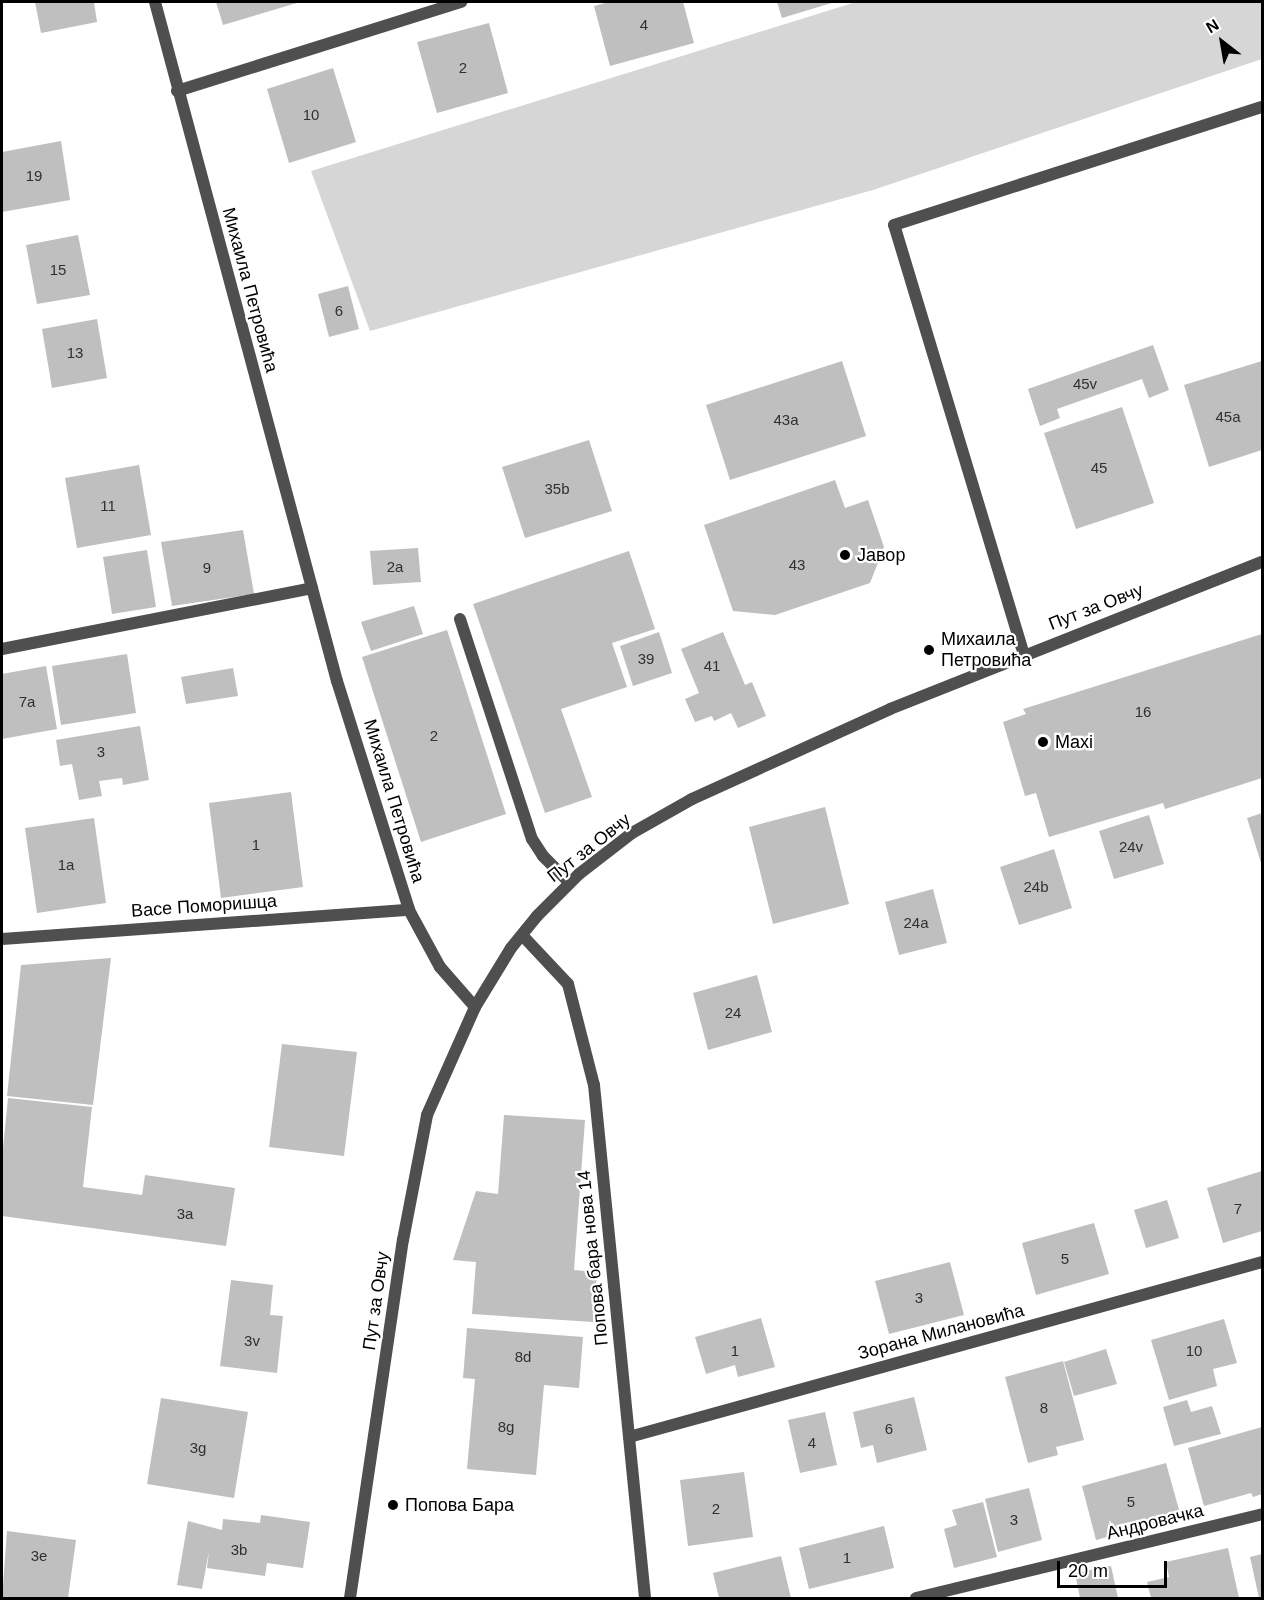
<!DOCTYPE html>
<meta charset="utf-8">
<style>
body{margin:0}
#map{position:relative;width:1264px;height:1600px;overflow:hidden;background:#fff;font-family:Arial,sans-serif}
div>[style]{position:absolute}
.green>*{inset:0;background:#d6d6d6}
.building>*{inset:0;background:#bfbfbf}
.service>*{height:12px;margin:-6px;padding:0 6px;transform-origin:6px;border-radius:6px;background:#4f4f4f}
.minor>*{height:12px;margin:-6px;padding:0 6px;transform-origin:6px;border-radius:6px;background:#4f4f4f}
.tertiary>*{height:12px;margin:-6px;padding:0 6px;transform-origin:6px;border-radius:6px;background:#4f4f4f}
.dots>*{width:16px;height:16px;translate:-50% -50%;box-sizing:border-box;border:3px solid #fff;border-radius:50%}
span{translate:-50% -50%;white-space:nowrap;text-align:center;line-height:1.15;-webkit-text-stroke:4.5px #fff;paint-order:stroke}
.number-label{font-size:15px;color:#303030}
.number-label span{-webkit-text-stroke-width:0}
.street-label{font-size:18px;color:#000}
.poi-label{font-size:18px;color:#000}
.left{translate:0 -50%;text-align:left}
.frame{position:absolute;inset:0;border:3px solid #000;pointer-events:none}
.north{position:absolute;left:1192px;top:12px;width:60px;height:60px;-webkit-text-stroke:4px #fff;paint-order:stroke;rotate:329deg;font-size:16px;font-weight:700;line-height:24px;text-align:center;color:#000}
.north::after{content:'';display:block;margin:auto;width:21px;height:27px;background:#000;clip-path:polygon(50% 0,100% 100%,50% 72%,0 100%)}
.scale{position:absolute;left:1057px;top:1561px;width:110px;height:27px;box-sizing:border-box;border:3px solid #000;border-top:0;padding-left:8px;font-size:18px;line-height:21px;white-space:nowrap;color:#000;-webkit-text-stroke:4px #fff;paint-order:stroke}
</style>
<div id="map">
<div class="green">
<div style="clip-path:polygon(856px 2px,1262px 2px,1262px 59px,873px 190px,370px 331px,311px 171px)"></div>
</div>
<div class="building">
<div style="clip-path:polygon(35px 2px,94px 2px,97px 22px,41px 33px)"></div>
<div style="clip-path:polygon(216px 2px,300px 2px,223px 25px)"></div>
<div style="clip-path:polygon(609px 2px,683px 2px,694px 43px,610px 66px,594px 6px)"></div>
<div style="clip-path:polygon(777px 2px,835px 2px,782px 18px)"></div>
<div style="clip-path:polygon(489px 23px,508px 93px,437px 113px,417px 42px)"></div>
<div style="clip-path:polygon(333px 68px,356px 142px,289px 163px,267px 89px)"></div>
<div style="clip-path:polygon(61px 141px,70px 200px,2px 212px,2px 152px)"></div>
<div style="clip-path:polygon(78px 235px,90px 295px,37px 304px,26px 245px)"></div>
<div style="clip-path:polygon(348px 286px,359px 329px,329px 337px,318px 294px)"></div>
<div style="clip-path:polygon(97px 319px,107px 378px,52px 388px,42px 329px)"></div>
<div style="clip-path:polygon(1153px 345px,1169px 390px,1149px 398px,1142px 379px,1057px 409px,1060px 418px,1040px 426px,1028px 389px)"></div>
<div style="clip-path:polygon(842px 361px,866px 436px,730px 480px,706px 405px)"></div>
<div style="clip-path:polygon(1262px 361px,1262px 450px,1209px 467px,1184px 385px)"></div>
<div style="clip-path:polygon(1122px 407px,1154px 503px,1076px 529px,1044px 433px)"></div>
<div style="clip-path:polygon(589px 440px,612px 511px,525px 538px,502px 467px)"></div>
<div style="clip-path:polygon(139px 465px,151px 535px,77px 548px,65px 478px)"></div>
<div style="clip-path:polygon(835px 480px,845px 508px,868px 500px,884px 547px,870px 583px,775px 615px,733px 611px,704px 525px)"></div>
<div style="clip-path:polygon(243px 530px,254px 594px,172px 606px,161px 542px)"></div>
<div style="clip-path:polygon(418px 548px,421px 582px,373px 585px,370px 551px)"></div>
<div style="clip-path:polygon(147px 550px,156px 607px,112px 614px,103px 557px)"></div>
<div style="clip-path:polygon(629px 551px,655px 629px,612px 643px,627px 687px,561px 709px,592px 797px,545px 813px,473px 604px)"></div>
<div style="clip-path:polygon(414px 606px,423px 634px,371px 651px,361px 622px)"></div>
<div style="clip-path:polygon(447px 630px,506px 814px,421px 842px,362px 657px)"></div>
<div style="clip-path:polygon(659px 632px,672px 673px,633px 686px,620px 646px)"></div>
<div style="clip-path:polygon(723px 632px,745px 685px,752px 682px,766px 716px,738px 728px,731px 713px,714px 721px,712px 716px,695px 722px,685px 699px,699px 693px,681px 649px)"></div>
<div style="clip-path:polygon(1262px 634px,1262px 778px,1165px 809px,1163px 803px,1049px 837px,1036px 793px,1025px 796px,1003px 722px,1026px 714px,1023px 709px)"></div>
<div style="clip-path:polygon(127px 654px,136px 713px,61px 725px,52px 666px)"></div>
<div style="clip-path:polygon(46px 666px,57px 729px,2px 739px,2px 674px)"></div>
<div style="clip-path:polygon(233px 668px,238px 696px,186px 704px,181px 677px)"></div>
<div style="clip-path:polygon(140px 726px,149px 780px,123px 785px,122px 778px,99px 781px,102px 796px,79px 800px,72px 764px,60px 766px,56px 740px)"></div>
<div style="clip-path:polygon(291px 792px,303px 887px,221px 898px,209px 803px)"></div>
<div style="clip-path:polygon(825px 807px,849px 904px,773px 924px,749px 827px)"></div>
<div style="clip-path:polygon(1262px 813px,1262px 866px,1247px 818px)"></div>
<div style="clip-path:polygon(1149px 815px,1164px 864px,1114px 879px,1099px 831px)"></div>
<div style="clip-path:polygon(94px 818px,106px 903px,37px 913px,25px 828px)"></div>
<div style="clip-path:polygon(1054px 849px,1072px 908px,1019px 925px,1000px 867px)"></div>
<div style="clip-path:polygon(933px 889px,947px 943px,899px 955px,885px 902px)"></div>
<div style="clip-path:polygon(111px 958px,93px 1105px,7px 1096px,21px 965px)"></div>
<div style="clip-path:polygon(757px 975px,772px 1032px,708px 1050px,693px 993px)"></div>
<div style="clip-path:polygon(282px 1044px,357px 1052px,344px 1156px,269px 1147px)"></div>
<div style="clip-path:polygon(8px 1098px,92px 1107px,83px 1187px,142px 1195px,145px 1175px,235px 1188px,226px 1246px,2px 1216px,2px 1158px)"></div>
<div style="clip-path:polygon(504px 1115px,585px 1120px,574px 1270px,597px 1272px,593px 1322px,472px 1314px,476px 1262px,453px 1260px,476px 1191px,498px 1194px)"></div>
<div style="clip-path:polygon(1262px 1171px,1262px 1231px,1223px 1243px,1207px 1188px)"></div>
<div style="clip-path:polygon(1167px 1200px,1179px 1238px,1146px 1248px,1134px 1210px)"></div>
<div style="clip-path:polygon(1094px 1223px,1109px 1274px,1036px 1295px,1022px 1243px)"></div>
<div style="clip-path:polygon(950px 1262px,964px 1315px,889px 1334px,875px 1281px)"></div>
<div style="clip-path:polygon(231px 1280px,273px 1285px,270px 1315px,283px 1316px,277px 1373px,220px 1366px)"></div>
<div style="clip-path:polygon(761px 1318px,775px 1367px,738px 1377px,735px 1365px,706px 1374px,695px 1337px)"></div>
<div style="clip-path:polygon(1224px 1319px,1237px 1363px,1213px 1369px,1217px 1386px,1169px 1400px,1151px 1340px)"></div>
<div style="clip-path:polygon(467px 1328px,583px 1337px,579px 1388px,544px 1385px,536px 1475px,467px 1469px,475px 1379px,463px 1378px)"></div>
<div style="clip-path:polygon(1106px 1349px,1117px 1384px,1074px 1396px,1064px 1362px)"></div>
<div style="clip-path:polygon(1063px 1361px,1084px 1440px,1056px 1447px,1058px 1455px,1028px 1463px,1005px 1377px)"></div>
<div style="clip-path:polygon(914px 1397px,927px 1450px,877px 1463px,873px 1445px,861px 1448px,853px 1412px)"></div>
<div style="clip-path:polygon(161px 1398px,248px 1412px,234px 1498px,147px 1484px)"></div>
<div style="clip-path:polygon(1187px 1400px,1191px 1412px,1212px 1406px,1221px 1434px,1174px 1446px,1163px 1407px)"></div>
<div style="clip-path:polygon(825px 1412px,837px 1465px,800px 1473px,788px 1420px)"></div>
<div style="clip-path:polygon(1262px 1427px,1262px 1494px,1253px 1497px,1251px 1493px,1204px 1506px,1188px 1448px)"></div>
<div style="clip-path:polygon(1166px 1463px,1181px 1517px,1096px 1540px,1082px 1486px)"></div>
<div style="clip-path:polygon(744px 1472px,753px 1537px,688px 1546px,680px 1480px)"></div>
<div style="clip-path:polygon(1029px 1488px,1042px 1540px,998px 1552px,985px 1499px)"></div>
<div style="clip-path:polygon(983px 1502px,997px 1557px,954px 1568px,944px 1529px,957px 1525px,952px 1510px)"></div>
<div style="clip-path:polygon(261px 1515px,310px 1522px,303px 1568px,267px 1563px,265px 1576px,207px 1568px,209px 1551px,202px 1589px,177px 1585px,188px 1521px,222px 1530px,223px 1519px,260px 1523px)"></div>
<div style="clip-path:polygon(884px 1526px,894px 1568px,809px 1589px,799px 1548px)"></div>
<div style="clip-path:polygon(7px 1531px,76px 1540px,68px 1598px,2px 1598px)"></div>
<div style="clip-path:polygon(1228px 1548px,1239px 1598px,1151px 1598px,1147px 1582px,1169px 1577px,1166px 1562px)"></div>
<div style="clip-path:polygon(1262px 1554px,1262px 1598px,1259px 1598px,1250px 1557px)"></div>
<div style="clip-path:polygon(781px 1556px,791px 1598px,719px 1598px,713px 1573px)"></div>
<div style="clip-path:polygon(1111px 1566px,1118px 1598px,1080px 1598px,1075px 1573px)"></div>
</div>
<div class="service">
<div style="left:460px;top:619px;width:231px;rotate:71.9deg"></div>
<div style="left:532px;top:839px;width:20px;rotate:57deg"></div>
<div style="left:543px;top:856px;width:37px;rotate:45deg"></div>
<div style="left:1024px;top:655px;width:449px;rotate:-106.8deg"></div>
<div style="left:894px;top:225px;width:386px;rotate:-17.8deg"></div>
</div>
<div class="minor">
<div style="left:155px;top:2px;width:703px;rotate:75deg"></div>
<div style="left:337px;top:681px;width:240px;rotate:72.5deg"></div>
<div style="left:409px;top:910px;width:65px;rotate:61.5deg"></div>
<div style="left:440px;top:967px;width:53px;rotate:48.8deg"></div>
<div style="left:177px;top:91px;width:298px;rotate:-17.4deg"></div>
<div style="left:2px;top:649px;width:316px;rotate:-11.1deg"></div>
<div style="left:522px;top:935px;width:67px;rotate:46.8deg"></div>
<div style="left:568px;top:984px;width:104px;rotate:75.6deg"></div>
<div style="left:594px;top:1085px;width:516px;rotate:84.32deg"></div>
<div style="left:2px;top:939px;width:408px;rotate:-4.1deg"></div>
<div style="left:629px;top:1437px;width:657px;rotate:-15.45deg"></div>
<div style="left:916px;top:1598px;width:356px;rotate:-13.6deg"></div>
</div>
<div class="tertiary">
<div style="left:350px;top:1598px;width:362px;rotate:-81.6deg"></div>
<div style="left:403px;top:1240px;width:127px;rotate:-79.1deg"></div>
<div style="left:427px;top:1115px;width:118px;rotate:-66deg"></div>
<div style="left:475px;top:1007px;width:69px;rotate:-58.6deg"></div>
<div style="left:511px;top:948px;width:41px;rotate:-50.9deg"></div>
<div style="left:537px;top:916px;width:59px;rotate:-45deg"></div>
<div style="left:579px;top:874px;width:67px;rotate:-37.7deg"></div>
<div style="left:632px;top:833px;width:69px;rotate:-29.5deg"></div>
<div style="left:692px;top:799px;width:217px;rotate:-24.4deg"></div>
<div style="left:890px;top:709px;width:400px;rotate:-21.6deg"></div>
</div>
<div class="dots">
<div style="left:845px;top:555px;background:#000"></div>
<div style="left:929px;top:650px;background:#000"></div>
<div style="left:1043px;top:742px;background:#000"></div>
<div style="left:393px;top:1505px;background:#000"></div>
</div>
<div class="number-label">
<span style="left:644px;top:25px">4</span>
<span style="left:463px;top:68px">2</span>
<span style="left:311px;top:115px">10</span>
<span style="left:34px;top:176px">19</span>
<span style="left:58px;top:270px">15</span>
<span style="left:339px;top:311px">6</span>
<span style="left:75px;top:353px">13</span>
<span style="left:1085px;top:384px">45v</span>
<span style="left:1228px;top:417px">45a</span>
<span style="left:786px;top:420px">43a</span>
<span style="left:1099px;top:468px">45</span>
<span style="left:557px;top:489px">35b</span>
<span style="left:108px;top:506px">11</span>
<span style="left:797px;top:565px">43</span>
<span style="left:395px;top:567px">2a</span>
<span style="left:207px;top:568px">9</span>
<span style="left:646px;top:659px">39</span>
<span style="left:712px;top:666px">41</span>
<span style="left:27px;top:702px">7a</span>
<span style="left:1143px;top:712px">16</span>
<span style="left:434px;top:736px">2</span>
<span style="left:101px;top:752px">3</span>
<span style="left:256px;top:845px">1</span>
<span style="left:1131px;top:847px">24v</span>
<span style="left:66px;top:865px">1a</span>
<span style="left:1036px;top:887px">24b</span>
<span style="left:916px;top:923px">24a</span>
<span style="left:733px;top:1013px">24</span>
<span style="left:1238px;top:1209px">7</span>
<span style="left:185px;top:1214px">3a</span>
<span style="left:1065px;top:1259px">5</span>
<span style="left:919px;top:1298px">3</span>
<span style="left:252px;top:1341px">3v</span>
<span style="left:735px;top:1351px">1</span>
<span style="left:1194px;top:1351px">10</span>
<span style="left:523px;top:1357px">8d</span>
<span style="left:1044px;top:1408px">8</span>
<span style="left:506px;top:1427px">8g</span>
<span style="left:889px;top:1429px">6</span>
<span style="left:812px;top:1443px">4</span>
<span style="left:198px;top:1448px">3g</span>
<span style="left:1131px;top:1502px">5</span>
<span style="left:716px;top:1509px">2</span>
<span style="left:1014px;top:1520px">3</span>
<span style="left:239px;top:1550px">3b</span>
<span style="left:39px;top:1556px">3e</span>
<span style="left:847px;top:1558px">1</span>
</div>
<div class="street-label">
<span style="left:250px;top:290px;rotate:75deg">Михаила Петровића</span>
<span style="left:1096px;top:607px;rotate:-21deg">Пут за Овчу</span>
<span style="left:394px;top:801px;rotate:73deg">Михаила Петровића</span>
<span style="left:589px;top:848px;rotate:-38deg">Пут за Овчу</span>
<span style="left:204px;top:906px;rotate:-4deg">Васе Поморишца</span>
<span style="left:593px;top:1258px;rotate:-96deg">Попова бара нова 14</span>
<span style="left:376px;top:1301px;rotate:-82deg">Пут за Овчу</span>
<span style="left:941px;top:1332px;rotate:-15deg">Зорана Милановића</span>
<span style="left:1155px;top:1522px;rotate:-14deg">Андровачка</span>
</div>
<div class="poi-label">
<span class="left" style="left:857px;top:555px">Јавор</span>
<span class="left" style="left:941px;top:650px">Михаила<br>Петровића</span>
<span class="left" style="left:1055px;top:742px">Maxi</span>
<span class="left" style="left:405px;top:1505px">Попова Бара</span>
</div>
<div class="frame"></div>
<div class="north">N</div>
<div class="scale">20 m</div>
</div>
